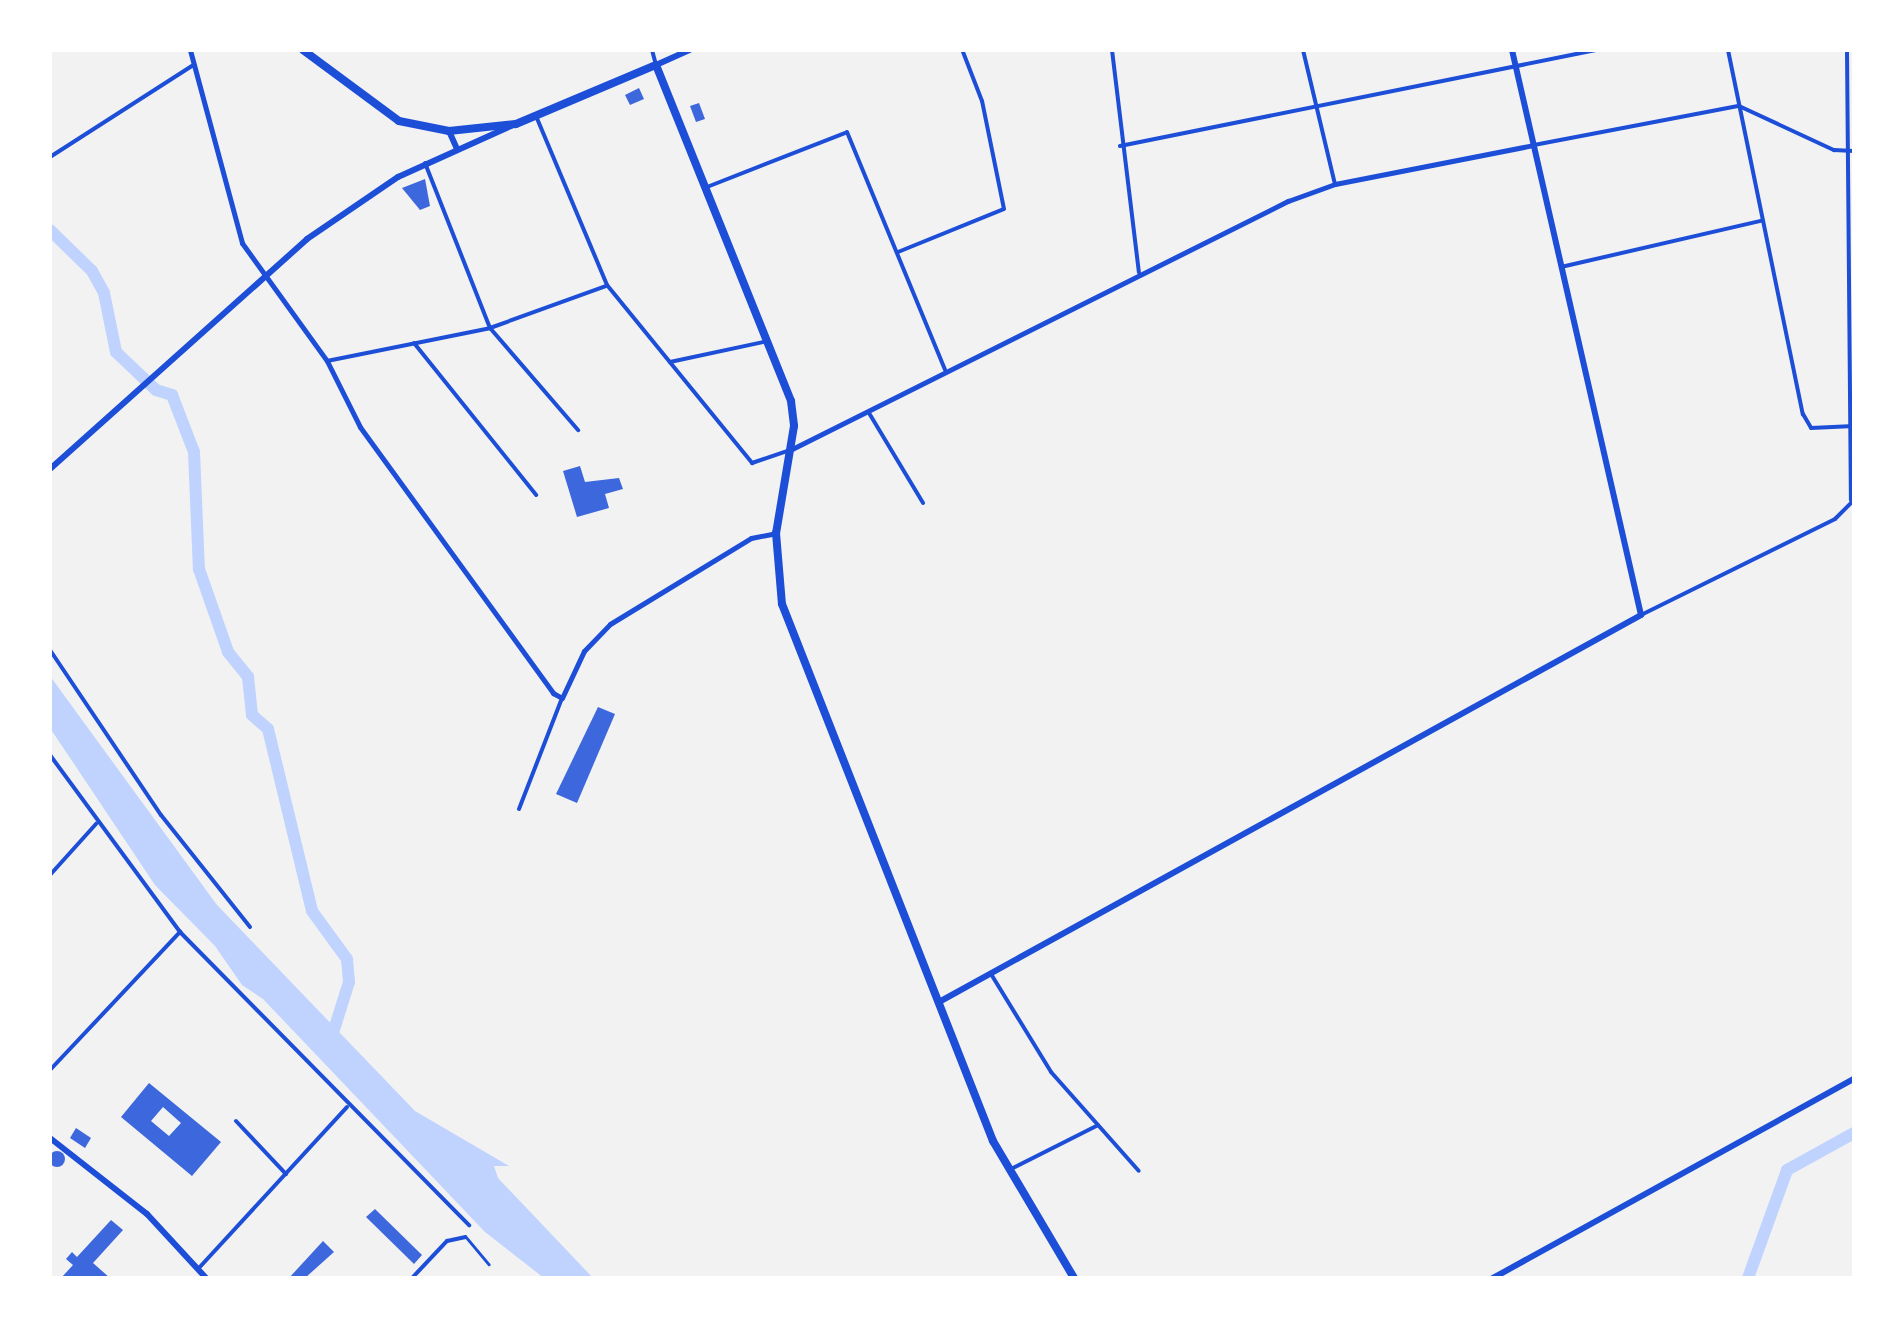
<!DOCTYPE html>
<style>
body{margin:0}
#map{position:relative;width:1904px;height:1328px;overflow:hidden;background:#f2f2f2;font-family:"Noto Sans",sans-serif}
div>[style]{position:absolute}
.water>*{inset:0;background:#bfd3fe}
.river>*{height:12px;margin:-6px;padding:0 6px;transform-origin:6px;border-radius:6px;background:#bfd3fe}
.building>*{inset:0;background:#3d67dc}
.round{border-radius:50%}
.service>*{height:2.5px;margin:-1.25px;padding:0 1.25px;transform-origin:1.25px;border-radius:1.25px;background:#1d4ed8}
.pedestrian>*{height:4px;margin:-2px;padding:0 2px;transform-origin:2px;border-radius:2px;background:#1d4ed8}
.minor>*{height:4px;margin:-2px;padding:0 2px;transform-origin:2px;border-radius:2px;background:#1d4ed8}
.tertiary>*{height:5px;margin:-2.5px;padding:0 2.5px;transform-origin:2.5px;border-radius:2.5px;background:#1d4ed8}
.secondary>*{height:6px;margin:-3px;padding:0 3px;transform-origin:3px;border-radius:3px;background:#1d4ed8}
.primary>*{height:6px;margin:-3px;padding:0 3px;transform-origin:3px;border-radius:3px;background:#1d4ed8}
.trunk>*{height:8px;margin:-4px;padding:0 4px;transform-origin:4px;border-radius:4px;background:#1d4ed8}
span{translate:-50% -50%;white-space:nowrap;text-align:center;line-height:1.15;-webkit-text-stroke:10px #fff;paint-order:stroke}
.frame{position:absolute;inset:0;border:52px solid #fff;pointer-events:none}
</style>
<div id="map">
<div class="water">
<div style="clip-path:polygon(50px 676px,217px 905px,415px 1111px,509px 1166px,494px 1166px,498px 1178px,593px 1278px,544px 1278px,485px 1232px,263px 999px,242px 985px,215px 946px,155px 885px,50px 728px)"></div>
</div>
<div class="river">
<div style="left:50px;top:230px;width:59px;rotate:44.3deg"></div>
<div style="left:92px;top:271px;width:25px;rotate:61deg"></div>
<div style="left:104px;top:293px;width:60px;rotate:78.5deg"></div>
<div style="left:116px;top:352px;width:55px;rotate:43.5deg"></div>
<div style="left:156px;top:390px;width:17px;rotate:17deg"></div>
<div style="left:172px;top:395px;width:61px;rotate:68.9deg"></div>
<div style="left:194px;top:452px;width:117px;rotate:87.6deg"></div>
<div style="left:199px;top:569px;width:88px;rotate:70.7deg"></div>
<div style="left:228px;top:652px;width:32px;rotate:51deg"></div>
<div style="left:248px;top:677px;width:38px;rotate:84deg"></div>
<div style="left:252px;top:715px;width:21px;rotate:41deg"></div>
<div style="left:268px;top:729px;width:187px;rotate:76.4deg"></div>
<div style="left:312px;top:911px;width:59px;rotate:53.9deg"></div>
<div style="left:347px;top:959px;width:23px;rotate:85deg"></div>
<div style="left:349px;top:982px;width:60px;rotate:107.5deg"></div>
<div style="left:1748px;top:1278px;width:115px;rotate:-70.1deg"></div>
<div style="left:1787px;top:1170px;width:77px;rotate:-28.9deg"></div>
</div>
<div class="building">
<div style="clip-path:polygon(639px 88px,644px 99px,630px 105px,625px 95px)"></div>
<div style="clip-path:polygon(699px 103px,705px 119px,696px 122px,690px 106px)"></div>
<div style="clip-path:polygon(425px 179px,430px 206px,420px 210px,402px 188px)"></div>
<div style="clip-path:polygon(580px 466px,585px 482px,619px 478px,623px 489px,605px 494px,609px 508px,577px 517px,563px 471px)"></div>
<div style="clip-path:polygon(598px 707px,615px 714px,577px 803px,556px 794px)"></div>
<div style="clip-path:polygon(evenodd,149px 1083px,221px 1142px,192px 1176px,121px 1117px,149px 1083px,163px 1107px,181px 1123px,169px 1136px,151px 1121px,163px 1107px)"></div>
<div style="clip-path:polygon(76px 1128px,91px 1138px,85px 1148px,70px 1138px)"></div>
<div class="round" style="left:49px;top:1151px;width:16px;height:16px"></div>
<div style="clip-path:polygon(375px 1209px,422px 1255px,414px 1264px,366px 1217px)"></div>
<div style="clip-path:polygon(111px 1220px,123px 1230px,93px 1263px,110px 1278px,61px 1278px,73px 1265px,66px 1259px,72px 1252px,77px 1257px)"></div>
<div style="clip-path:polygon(323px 1241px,334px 1252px,305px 1278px,289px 1278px)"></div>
</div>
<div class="service">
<div style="left:467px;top:1238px;width:34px;rotate:50deg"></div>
</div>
<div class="pedestrian">
<div style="left:50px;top:755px;width:220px;rotate:53.7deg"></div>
<div style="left:180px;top:932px;width:412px;rotate:45.4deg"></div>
</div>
<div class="minor">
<div style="left:652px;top:50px;width:16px;rotate:75deg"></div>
<div style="left:1112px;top:50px;width:224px;rotate:83.1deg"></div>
<div style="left:1303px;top:50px;width:138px;rotate:76.6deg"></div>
<div style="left:1728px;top:50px;width:372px;rotate:78.4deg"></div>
<div style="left:1803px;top:414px;width:16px;rotate:60deg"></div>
<div style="left:1811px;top:428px;width:43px;rotate:-2.7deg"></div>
<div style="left:1847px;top:50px;width:450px;rotate:89.5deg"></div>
<div style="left:536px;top:116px;width:183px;rotate:67.2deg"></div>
<div style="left:607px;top:285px;width:230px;rotate:50.8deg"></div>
<div style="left:752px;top:463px;width:40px;rotate:-18.9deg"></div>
<div style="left:1534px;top:145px;width:209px;rotate:-10.8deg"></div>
<div style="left:1739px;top:106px;width:105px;rotate:24.9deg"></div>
<div style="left:1834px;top:150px;width:20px;rotate:3deg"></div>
<div style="left:1120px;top:146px;width:488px;rotate:-11.4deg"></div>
<div style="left:50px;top:157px;width:169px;rotate:-32.7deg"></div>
<div style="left:425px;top:163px;width:177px;rotate:68.5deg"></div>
<div style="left:490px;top:328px;width:135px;rotate:49.2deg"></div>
<div style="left:707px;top:187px;width:150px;rotate:-21.4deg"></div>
<div style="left:847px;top:132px;width:257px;rotate:67.6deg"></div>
<div style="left:898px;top:252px;width:114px;rotate:-22.1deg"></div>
<div style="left:1004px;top:209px;width:110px;rotate:-101.5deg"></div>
<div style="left:982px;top:101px;width:53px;rotate:-111.2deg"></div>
<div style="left:1561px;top:267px;width:205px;rotate:-13deg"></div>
<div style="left:414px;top:343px;width:195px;rotate:51.2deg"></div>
<div style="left:327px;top:361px;width:166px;rotate:-11.4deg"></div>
<div style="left:490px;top:328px;width:123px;rotate:-19.9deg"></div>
<div style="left:670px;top:362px;width:95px;rotate:-12.1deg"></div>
<div style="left:869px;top:413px;width:105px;rotate:59deg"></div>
<div style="left:1641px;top:615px;width:216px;rotate:-26.3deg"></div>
<div style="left:1835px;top:519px;width:27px;rotate:-45deg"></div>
<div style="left:50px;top:650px;width:199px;rotate:56.1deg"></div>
<div style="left:161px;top:815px;width:143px;rotate:51.5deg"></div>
<div style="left:519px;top:809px;width:119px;rotate:-68.8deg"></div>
<div style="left:50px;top:875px;width:69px;rotate:-48deg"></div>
<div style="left:991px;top:974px;width:115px;rotate:58.5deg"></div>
<div style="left:1051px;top:1072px;width:132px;rotate:48.4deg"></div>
<div style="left:50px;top:1070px;width:190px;rotate:-46.7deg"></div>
<div style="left:236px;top:1121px;width:73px;rotate:46.7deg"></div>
<div style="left:1013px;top:1168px;width:95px;rotate:-26.8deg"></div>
<div style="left:198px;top:1269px;width:220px;rotate:-47.4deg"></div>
<div style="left:412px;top:1278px;width:51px;rotate:-46.6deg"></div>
<div style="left:447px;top:1241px;width:19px;rotate:-12deg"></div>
</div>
<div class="tertiary">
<div style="left:190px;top:50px;width:200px;rotate:74.9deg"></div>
<div style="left:242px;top:243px;width:145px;rotate:54.2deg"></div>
<div style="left:327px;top:361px;width:74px;rotate:63.4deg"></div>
<div style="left:360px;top:427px;width:329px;rotate:54deg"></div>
<div style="left:553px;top:693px;width:10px;rotate:29deg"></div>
<div style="left:562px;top:698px;width:52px;rotate:-64.9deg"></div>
<div style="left:584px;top:651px;width:37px;rotate:-46deg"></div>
<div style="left:610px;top:624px;width:165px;rotate:-31.4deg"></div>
<div style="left:751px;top:538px;width:25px;rotate:-11deg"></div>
<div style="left:790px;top:450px;width:557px;rotate:-26.57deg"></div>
<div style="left:1288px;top:201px;width:50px;rotate:-19.9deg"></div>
<div style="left:1335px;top:184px;width:203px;rotate:-11.1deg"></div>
</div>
<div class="secondary">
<div style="left:656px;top:65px;width:36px;rotate:-24deg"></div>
<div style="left:449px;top:131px;width:20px;rotate:66deg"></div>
<div style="left:50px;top:469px;width:345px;rotate:-41.8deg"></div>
<div style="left:307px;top:239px;width:110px;rotate:-34.3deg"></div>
<div style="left:398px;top:177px;width:124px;rotate:-24.3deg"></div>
<div style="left:939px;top:1002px;width:802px;rotate:-28.87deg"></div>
<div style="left:1641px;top:615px;width:580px;rotate:-102.86deg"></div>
<div style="left:50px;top:1138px;width:123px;rotate:38.1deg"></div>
<div style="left:147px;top:1214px;width:87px;rotate:47.3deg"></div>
</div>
<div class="primary">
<div style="left:1493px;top:1278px;width:412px;rotate:-28.9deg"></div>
</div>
<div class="trunk">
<div style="left:303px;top:50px;width:119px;rotate:36.5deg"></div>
<div style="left:399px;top:121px;width:51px;rotate:11.3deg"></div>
<div style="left:449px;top:131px;width:67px;rotate:-6deg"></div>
<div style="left:516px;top:124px;width:152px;rotate:-22.9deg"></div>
<div style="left:656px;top:65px;width:362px;rotate:68.1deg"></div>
<div style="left:791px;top:401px;width:25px;rotate:83deg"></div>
<div style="left:794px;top:426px;width:109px;rotate:99.5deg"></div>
<div style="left:776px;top:533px;width:71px;rotate:85.2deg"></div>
<div style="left:782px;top:604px;width:577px;rotate:68.55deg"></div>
<div style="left:993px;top:1141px;width:159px;rotate:59.4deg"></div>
</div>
<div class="frame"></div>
</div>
